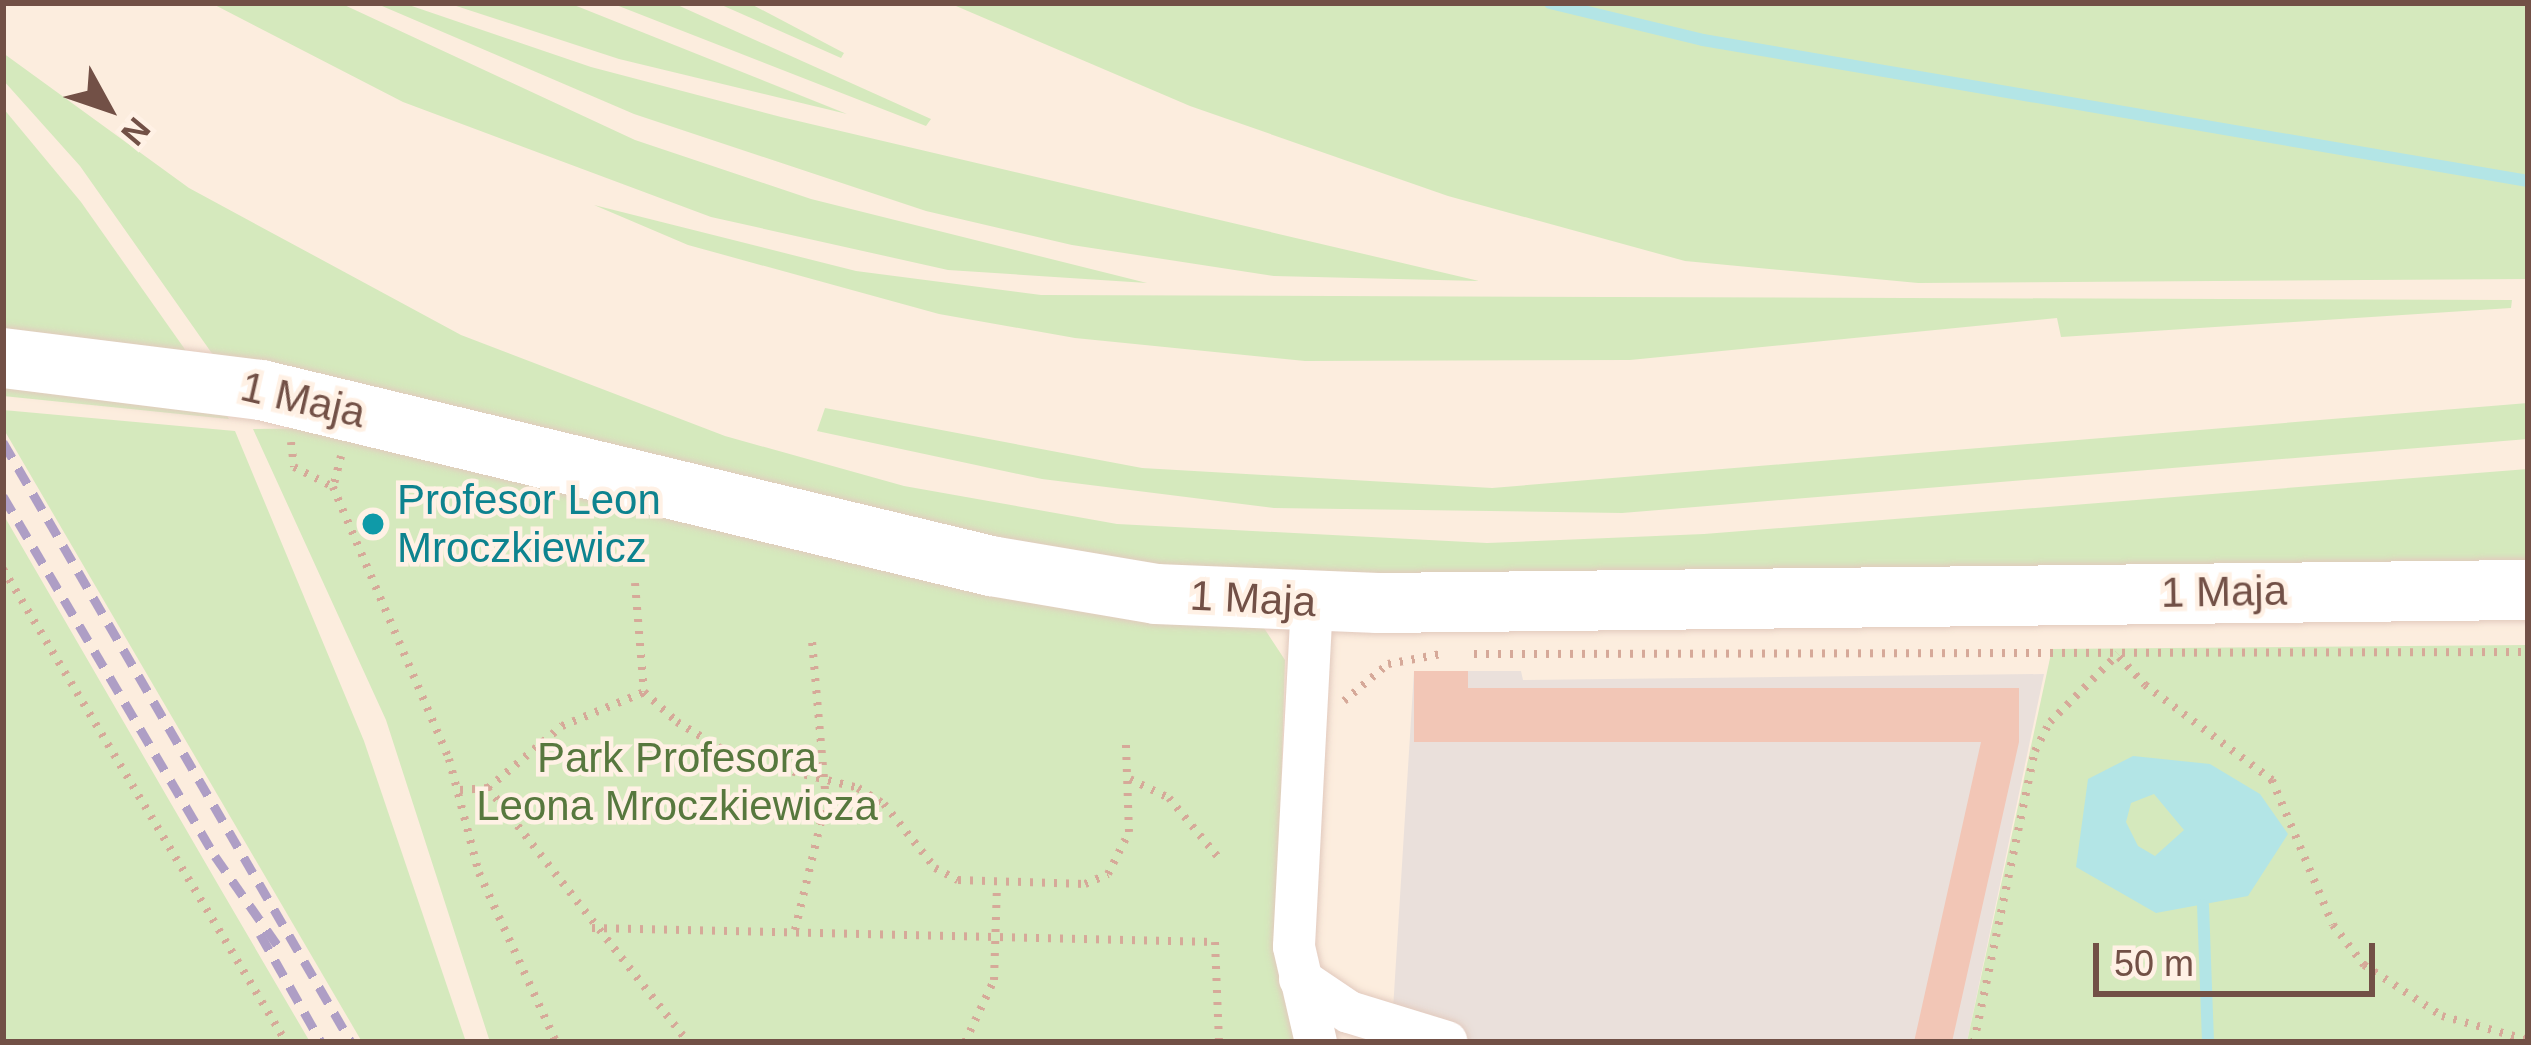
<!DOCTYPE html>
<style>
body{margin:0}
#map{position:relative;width:2531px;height:1045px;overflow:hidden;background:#fcedde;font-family:Arial,sans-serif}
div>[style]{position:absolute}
.industrial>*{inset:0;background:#eae0db}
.green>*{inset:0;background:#d5e9bd}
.water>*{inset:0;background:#b3e5e6}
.stream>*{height:12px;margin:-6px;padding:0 6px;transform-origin:6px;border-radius:6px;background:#b3e5e6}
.building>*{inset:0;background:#f2c6b6}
.path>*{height:8px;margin-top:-4px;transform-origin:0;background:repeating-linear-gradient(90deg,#d6a999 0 3px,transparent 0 12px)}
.roads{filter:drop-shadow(0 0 3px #e2cabe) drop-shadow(0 0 3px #e2cabe)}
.street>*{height:42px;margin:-21px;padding:0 21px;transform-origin:21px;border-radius:21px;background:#fff}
.secondary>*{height:60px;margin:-30px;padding:0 30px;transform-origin:30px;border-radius:30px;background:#fff}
.rail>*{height:9px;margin-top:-4.5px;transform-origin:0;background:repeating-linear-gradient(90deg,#ae9ec5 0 18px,transparent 0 30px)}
.dots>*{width:33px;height:33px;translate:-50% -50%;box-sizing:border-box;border:6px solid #fff1e5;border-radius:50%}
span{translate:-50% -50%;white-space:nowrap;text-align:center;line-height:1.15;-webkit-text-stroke:9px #fff1e5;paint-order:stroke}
.street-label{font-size:42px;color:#725046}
.culture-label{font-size:42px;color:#0d838f}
.left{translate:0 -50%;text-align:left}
.park-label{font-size:42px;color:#57783e}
.frame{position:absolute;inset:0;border:6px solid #725046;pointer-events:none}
.north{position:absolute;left:48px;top:48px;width:120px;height:120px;-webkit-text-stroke:9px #fff1e5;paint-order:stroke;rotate:130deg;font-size:33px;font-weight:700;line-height:48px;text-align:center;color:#725046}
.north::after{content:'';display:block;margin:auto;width:42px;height:54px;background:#725046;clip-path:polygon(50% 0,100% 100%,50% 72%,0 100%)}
.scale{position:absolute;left:2093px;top:943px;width:282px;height:54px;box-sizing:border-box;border:6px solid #725046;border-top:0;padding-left:15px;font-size:36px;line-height:42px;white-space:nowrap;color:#725046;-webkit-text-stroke:9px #fff1e5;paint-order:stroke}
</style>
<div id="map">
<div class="industrial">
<div style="clip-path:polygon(1414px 671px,1521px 671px,1523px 680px,2044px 674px,1967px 1042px,1391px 1042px)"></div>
</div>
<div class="green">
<div style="clip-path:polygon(211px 3px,340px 3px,635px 140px,811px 199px,1147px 283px,948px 270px,711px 217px,403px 102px)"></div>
<div style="clip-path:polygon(375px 3px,403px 3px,591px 67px,781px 117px,1479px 281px,1274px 276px,1072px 245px,926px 211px,634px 114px)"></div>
<div style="clip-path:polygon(447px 3px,569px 3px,847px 114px,619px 59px)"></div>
<div style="clip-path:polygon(611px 3px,673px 3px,931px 119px,926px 126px)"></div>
<div style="clip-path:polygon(717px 3px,749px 3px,844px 53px,841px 58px)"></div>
<div style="clip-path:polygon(949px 3px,2528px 3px,2528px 279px,1918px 283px,1685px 261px,1448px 196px,1190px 106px)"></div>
<div style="clip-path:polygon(3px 53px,189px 188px,461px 335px,725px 436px,904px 486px,1117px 524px,1487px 543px,1704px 534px,2528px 469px,2528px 574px,1160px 575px,218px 362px,80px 166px,3px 80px)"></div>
<div style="clip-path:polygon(3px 108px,81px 202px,191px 358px,3px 339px)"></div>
<div style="clip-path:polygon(594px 205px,856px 271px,1041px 295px,2512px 300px,2511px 308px,2061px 337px,2057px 318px,1630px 360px,1305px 361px,1075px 338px,939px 314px,688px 245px)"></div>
<div style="clip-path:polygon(3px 378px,217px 400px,229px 419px,3px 396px)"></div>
<div style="clip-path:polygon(2528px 403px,2528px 439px,1622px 513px,1274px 508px,1042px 479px,817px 431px,825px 408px,1142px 468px,1492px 488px)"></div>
<div style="clip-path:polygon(3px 410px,235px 431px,364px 741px,466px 1042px,362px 1042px,3px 428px)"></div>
<div style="clip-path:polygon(330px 428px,1264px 628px,1285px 660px,1276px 954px,1300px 1042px,490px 1042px,386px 720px,253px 429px)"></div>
<div style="clip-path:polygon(3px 514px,220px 888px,310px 1042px,3px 1042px)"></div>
<div style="clip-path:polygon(2528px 645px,2528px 1042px,1967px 1042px,2052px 649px)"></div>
</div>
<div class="water">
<div style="clip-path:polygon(evenodd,2133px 756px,2210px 764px,2260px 794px,2288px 834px,2248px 896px,2156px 913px,2076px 867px,2088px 779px,2133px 756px,2154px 794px,2184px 830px,2155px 856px,2138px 846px,2126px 822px,2131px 803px,2154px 794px)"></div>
</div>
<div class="stream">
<div style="left:1550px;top:3px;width:157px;rotate:13.6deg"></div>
<div style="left:1703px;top:40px;width:837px;rotate:9.7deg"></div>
<div style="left:2203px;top:905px;width:137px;rotate:87.9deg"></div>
</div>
<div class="building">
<div style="clip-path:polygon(1414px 671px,1468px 671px,1468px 688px,2019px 688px,2019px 742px,1952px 1042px,1914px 1042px,1981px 742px,1414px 742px)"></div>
</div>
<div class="path">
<div style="left:291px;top:442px;width:25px;rotate:83deg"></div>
<div style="left:294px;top:467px;width:44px;rotate:27.1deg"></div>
<div style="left:341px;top:456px;width:32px;rotate:104deg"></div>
<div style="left:333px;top:487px;width:296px;rotate:66.9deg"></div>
<div style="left:449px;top:759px;width:118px;rotate:75.3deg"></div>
<div style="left:479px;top:873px;width:186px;rotate:65.5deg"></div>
<div style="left:3px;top:569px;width:551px;rotate:59.11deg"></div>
<div style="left:635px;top:583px;width:109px;rotate:85.3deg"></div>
<div style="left:644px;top:692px;width:45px;rotate:42.3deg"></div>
<div style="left:677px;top:722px;width:68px;rotate:31.1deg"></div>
<div style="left:735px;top:757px;width:127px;rotate:14.1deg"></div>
<div style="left:858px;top:788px;width:31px;rotate:32deg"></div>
<div style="left:884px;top:804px;width:82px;rotate:51.4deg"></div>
<div style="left:935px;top:868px;width:26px;rotate:28deg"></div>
<div style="left:958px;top:880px;width:127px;rotate:1.8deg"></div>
<div style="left:1085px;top:884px;width:25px;rotate:-23deg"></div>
<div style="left:1108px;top:874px;width:47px;rotate:-63.4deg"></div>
<div style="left:1129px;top:832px;width:88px;rotate:-92deg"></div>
<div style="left:1474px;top:654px;width:1054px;rotate:-0.11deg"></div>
<div style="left:2119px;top:657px;width:38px;rotate:47deg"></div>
<div style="left:2145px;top:685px;width:159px;rotate:36.8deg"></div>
<div style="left:2272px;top:780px;width:157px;rotate:67.2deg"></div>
<div style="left:2333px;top:925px;width:51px;rotate:52.2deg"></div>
<div style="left:2364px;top:965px;width:93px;rotate:33.2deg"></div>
<div style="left:2442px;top:1016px;width:89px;rotate:15.6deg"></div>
<div style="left:1344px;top:701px;width:57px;rotate:-40.1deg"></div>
<div style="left:1388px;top:664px;width:54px;rotate:-10.7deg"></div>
<div style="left:1130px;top:779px;width:43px;rotate:26deg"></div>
<div style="left:1169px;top:798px;width:77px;rotate:50.3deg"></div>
<div style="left:488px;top:788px;width:97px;rotate:-40deg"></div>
<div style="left:562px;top:726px;width:89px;rotate:-22.5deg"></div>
<div style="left:460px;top:790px;width:28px;rotate:-4deg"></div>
<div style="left:488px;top:788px;width:323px;rotate:51.8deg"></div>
<div style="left:592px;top:928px;width:623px;rotate:1.29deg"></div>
<div style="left:1215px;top:942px;width:100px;rotate:87.7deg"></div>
<div style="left:795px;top:930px;width:133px;rotate:-76.5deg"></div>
<div style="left:826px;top:801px;width:162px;rotate:-95deg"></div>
<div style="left:965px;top:1042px;width:68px;rotate:-64.9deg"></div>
<div style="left:994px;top:980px;width:96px;rotate:-88.2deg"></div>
<div style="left:1974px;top:1042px;width:297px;rotate:-78.2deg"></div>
<div style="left:2035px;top:751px;width:33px;rotate:-63deg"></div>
<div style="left:2050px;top:722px;width:96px;rotate:-45deg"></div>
</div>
<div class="roads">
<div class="street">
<div style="left:1312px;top:602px;width:345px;rotate:93deg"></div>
<div style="left:1294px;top:947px;width:98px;rotate:77deg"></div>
<div style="left:1300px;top:979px;width:59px;rotate:34deg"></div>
<div style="left:1349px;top:1012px;width:102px;rotate:17deg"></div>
</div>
<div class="secondary">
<div style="left:3px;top:358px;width:260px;rotate:7.1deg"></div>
<div style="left:261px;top:390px;width:751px;rotate:13.56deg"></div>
<div style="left:991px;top:566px;width:167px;rotate:9.6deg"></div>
<div style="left:1156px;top:594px;width:222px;rotate:2.3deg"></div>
<div style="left:1378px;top:603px;width:1150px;rotate:-0.65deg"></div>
</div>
</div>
<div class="rail">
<div style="left:3px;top:442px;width:694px;rotate:59.89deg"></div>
<div style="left:3px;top:496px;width:418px;rotate:59.5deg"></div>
<div style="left:215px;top:856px;width:110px;rotate:55deg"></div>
<div style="left:260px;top:934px;width:124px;rotate:60.5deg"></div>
</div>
<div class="dots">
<div style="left:373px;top:524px;background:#0f9aa8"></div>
</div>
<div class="street-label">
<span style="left:303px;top:400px;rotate:13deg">1 Maja</span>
<span style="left:2224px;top:592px;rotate:-1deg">1 Maja</span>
<span style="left:1253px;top:599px;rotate:3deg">1 Maja</span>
</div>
<div class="culture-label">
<span class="left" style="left:397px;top:524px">Profesor Leon<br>Mroczkiewicz</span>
</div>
<div class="park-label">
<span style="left:677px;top:782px">Park Profesora<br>Leona Mroczkiewicza</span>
</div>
<div class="frame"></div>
<div class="north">N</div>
<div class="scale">50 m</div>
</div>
